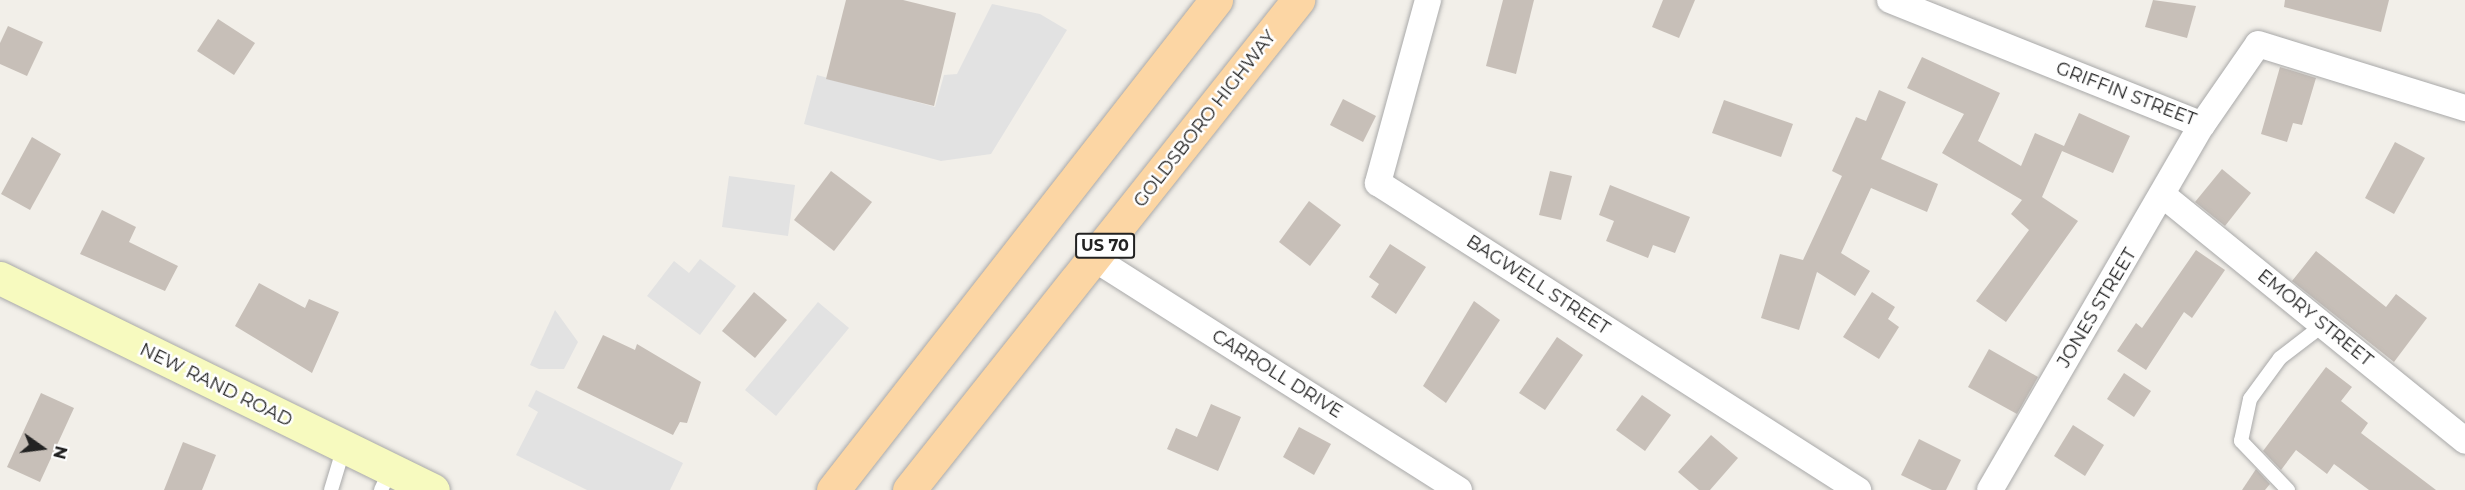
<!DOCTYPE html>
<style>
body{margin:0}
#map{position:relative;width:2465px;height:490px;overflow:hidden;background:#f2efe9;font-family:Montserrat,sans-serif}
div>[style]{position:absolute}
.parking>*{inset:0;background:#e2e2e2}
.building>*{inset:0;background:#c7bfb8}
.roads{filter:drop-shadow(0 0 2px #a9a9a9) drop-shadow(0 0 2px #a9a9a9)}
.lane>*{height:14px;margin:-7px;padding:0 7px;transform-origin:7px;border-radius:7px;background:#fff}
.street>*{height:26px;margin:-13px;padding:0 13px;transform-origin:13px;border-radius:13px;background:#fff}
.secondary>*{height:33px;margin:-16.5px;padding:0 16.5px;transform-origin:16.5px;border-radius:16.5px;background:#f7fabf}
.primary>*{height:33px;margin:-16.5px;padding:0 16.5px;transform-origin:16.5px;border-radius:16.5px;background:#fcd6a4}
span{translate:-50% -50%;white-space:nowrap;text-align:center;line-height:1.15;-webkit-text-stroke:5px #fff;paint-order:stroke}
.shield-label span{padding:2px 4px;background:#fff;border:2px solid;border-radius:4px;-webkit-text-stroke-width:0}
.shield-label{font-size:16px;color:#222;font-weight:700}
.street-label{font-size:18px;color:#222}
.north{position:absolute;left:12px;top:418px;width:60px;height:60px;-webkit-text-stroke:4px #fff;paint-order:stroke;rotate:104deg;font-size:16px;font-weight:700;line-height:24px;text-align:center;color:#222}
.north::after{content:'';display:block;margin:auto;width:21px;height:27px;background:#222;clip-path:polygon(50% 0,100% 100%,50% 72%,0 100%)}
</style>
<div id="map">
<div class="parking">
<div style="clip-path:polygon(992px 4px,1040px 14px,1067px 30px,991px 154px,941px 161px,804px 124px,817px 75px,935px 107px,944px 75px,957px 74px)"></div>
<div style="clip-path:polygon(729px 176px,795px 185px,788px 236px,722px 227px)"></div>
<div style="clip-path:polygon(700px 259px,736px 286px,700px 335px,647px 296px,674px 261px,689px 273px)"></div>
<div style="clip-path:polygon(818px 302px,849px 328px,776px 416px,745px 390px)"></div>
<div style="clip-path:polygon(555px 310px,578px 342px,564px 369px,539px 369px,530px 365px)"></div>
<div style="clip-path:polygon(536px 390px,683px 463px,670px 490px,587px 490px,516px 455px,538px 412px,528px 406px)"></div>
</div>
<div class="building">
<div style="clip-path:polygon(846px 0,903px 0,956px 13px,934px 106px,826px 79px)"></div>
<div style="clip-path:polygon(1503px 0,1534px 0,1516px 74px,1486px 66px)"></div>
<div style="clip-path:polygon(1663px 0,1695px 0,1679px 38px,1652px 27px)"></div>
<div style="clip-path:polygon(2153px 0,2196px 6px,2187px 38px,2145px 27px)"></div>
<div style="clip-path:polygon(2285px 0,2389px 0,2381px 32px,2284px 7px)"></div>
<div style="clip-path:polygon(218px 19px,255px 43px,234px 75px,197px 51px)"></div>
<div style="clip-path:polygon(8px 26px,43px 42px,27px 76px,0 64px,0 43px)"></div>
<div style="clip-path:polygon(1922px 57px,2000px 93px,1978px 141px,2021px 166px,2035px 133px,2064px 146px,2079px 113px,2130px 136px,2113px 173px,2062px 151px,2042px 197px,2078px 221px,2006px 322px,1976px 301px,2029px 230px,2011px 214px,2022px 200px,1942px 153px,1964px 114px,1907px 88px)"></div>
<div style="clip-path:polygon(2280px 67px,2316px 78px,2302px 125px,2293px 123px,2287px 142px,2261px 134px)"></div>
<div style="clip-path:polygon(1879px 90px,1906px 102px,1881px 159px,1938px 184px,1927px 212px,1871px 188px,1841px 253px,1870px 271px,1855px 296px,1817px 272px,1799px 330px,1761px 318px,1780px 254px,1803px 260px,1842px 176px,1832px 171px,1856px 117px,1866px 121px)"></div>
<div style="clip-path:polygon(1343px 99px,1376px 116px,1363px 142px,1330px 125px)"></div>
<div style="clip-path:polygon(1724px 100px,1793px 124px,1781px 157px,1712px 133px)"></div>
<div style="clip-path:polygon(32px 137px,61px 154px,30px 210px,1px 194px)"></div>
<div style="clip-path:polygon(2395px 142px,2425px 158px,2394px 214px,2365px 198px)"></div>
<div style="clip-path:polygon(2222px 169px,2251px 193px,2225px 226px,2195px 202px)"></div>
<div style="clip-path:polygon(831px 171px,872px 202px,834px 251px,794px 220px)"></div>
<div style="clip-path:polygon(1550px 171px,1572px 176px,1561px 220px,1539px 215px)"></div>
<div style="clip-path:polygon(1610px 185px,1690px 217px,1675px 253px,1653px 245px,1648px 258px,1606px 241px,1614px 221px,1599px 215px)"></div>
<div style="clip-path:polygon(1309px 201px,1341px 225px,1310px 266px,1279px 242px)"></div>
<div style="clip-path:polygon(102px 210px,136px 227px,129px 242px,178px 266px,165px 291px,80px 254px)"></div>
<div style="clip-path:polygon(1390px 244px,1426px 267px,1396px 314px,1371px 297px,1379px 284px,1369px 277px)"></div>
<div style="clip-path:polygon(2196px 250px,2225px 270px,2192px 318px,2184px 312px,2146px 370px,2117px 351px,2136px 323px,2142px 328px)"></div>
<div style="clip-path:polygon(2316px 251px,2386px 307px,2396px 294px,2427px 318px,2394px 362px,2292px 281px)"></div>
<div style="clip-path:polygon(259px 283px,305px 308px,309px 299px,339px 312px,312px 373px,235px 326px)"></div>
<div style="clip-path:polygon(754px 292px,787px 320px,755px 358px,722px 331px)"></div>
<div style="clip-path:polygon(1872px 292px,1895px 307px,1888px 319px,1899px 327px,1879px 359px,1843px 337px)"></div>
<div style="clip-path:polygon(1474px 301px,1500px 320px,1446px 403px,1423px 386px)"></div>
<div style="clip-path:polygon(603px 335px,635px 350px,637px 344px,701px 382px,687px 423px,680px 422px,673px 435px,577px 388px)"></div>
<div style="clip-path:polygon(1557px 337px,1583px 355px,1545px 410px,1519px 393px)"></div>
<div style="clip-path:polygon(1989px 349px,2038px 377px,2017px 414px,1968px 387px)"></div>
<div style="clip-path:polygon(2326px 367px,2352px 387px,2341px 401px,2368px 423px,2361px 433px,2436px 490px,2369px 490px,2334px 464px,2327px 474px,2296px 450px,2281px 470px,2263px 451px)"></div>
<div style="clip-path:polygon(2124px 373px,2151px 391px,2134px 417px,2107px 399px)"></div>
<div style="clip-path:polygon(41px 393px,74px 408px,40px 482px,7px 467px)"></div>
<div style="clip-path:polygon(1642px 395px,1671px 415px,1645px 451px,1616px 430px)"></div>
<div style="clip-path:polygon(1211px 404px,1241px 417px,1218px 471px,1167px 449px,1176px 428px,1197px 437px)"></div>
<div style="clip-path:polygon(2073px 425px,2104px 445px,2085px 476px,2054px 456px)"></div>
<div style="clip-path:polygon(1299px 427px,1331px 444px,1314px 475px,1283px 457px)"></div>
<div style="clip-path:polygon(1711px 435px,1738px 458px,1710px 490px,1699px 490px,1678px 472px)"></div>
<div style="clip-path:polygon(1919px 439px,1961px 460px,1946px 490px,1932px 490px,1901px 475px)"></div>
<div style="clip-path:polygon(183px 442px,216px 455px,202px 490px,164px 490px)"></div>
<div style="clip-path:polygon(2256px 469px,2270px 484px,2265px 490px,2242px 490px)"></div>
</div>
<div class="roads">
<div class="lane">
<div style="left:331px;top:490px;width:45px;rotate:-73.2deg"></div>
<div style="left:381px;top:490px;width:23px;rotate:-65deg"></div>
<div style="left:2288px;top:490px;width:68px;rotate:-133.8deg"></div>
<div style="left:2241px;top:441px;width:43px;rotate:-77.9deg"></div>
<div style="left:2250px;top:399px;width:51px;rotate:-53.8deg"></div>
<div style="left:2280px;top:358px;width:54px;rotate:-37.5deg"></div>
</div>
<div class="street">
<div style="left:1428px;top:0;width:190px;rotate:105.3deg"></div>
<div style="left:1378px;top:183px;width:570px;rotate:32.6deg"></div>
<div style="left:1890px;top:0;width:336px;rotate:21.8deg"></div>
<div style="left:2164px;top:196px;width:388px;rotate:39.1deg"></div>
<div style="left:1095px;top:259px;width:431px;rotate:32.4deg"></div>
<div style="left:1990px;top:490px;width:422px;rotate:-59.9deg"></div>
<div style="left:2202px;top:125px;width:98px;rotate:-55.3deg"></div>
<div style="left:2258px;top:44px;width:217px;rotate:17.2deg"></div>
</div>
<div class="secondary">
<div style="left:0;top:278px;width:482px;rotate:26.1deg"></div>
</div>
<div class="primary">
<div style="left:833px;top:490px;width:622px;rotate:-51.99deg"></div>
<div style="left:909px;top:490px;width:626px;rotate:-51.55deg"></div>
</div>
</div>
<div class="shield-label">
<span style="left:1105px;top:246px">US 70</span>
</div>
<div class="street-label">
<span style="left:2126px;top:94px;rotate:21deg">GRIFFIN STREET</span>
<span style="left:1205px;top:119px;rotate:-52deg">GOLDSBORO HIGHWAY</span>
<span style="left:1538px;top:285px;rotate:33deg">BAGWELL STREET</span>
<span style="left:2097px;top:308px;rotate:-59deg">JONES STREET</span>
<span style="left:2315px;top:318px;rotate:39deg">EMORY STREET</span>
<span style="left:1277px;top:374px;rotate:32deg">CARROLL DRIVE</span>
<span style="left:216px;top:385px;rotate:26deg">NEW RAND ROAD</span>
</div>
<div class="north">N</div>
</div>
